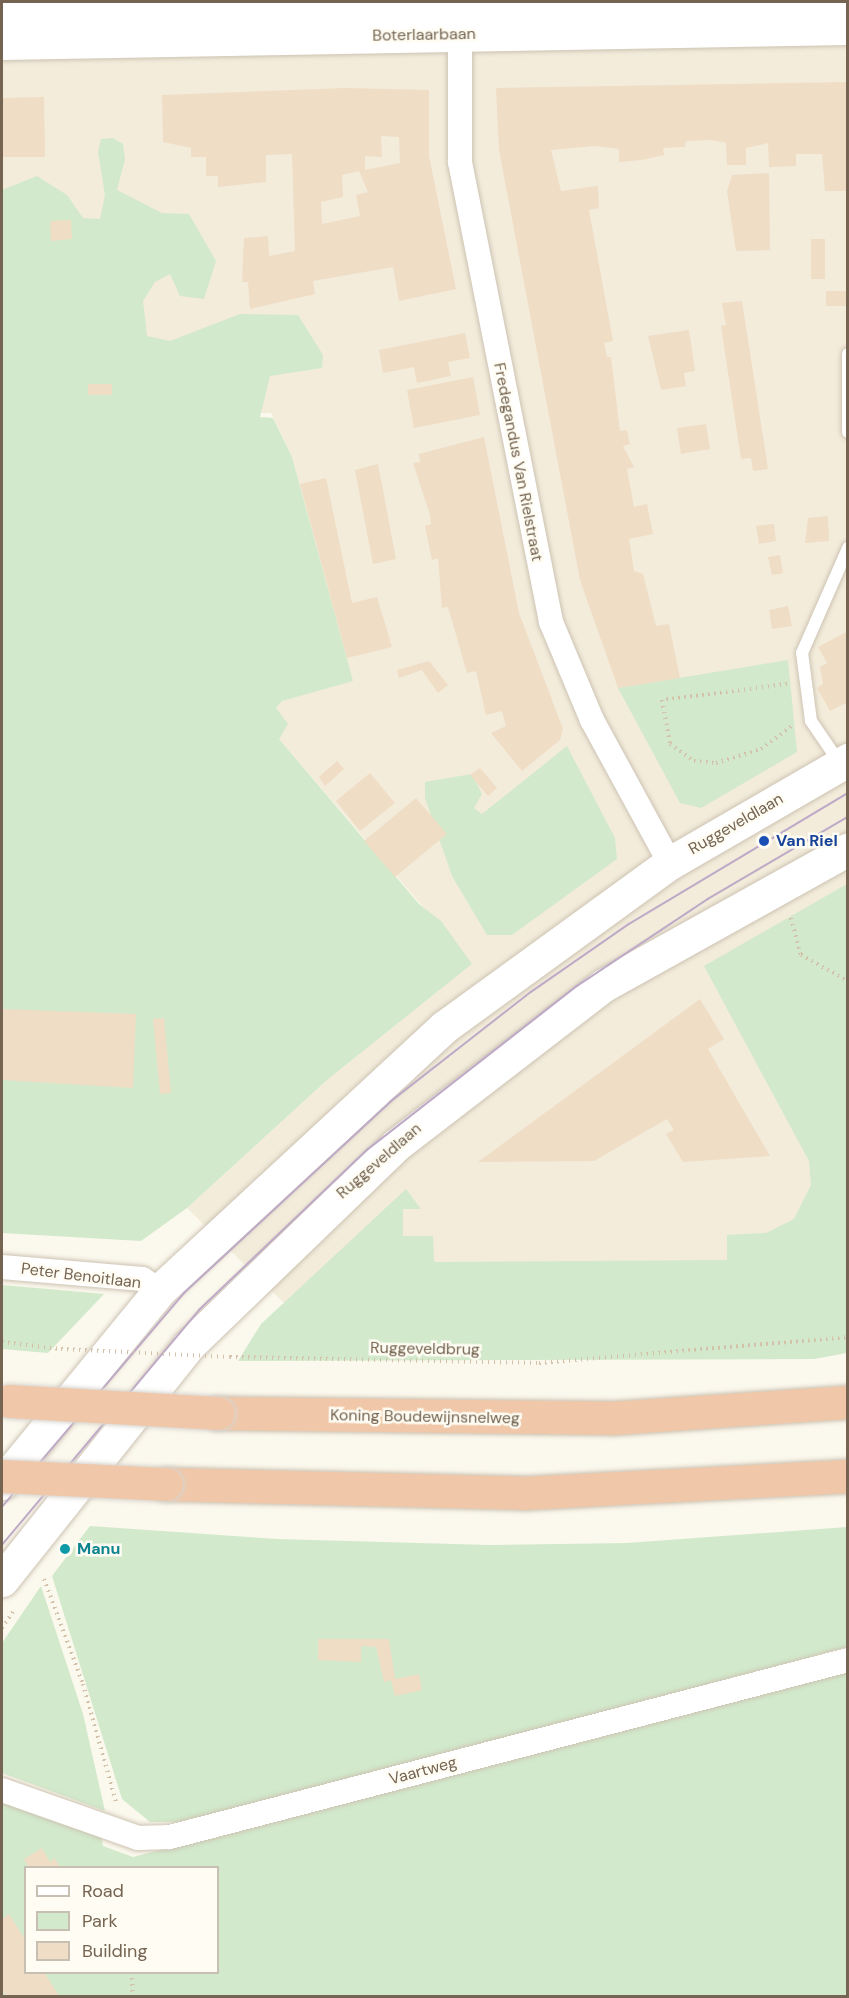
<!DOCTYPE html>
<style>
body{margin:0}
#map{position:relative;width:849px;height:1998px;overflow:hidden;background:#fbf8ed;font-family:"DM Sans",sans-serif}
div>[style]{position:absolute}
.residential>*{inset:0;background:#f3ecdb}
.green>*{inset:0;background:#d2e9cb}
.building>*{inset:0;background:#efddc6}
.path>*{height:4px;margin-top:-2px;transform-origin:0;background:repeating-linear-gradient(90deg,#d4c1a9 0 1.5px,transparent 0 6px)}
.roads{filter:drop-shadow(0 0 2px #cdc3b3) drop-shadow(0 0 2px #cdc3b3)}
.lane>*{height:12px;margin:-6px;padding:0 6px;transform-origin:6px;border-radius:6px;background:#fff}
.street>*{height:24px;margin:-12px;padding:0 12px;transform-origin:12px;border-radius:12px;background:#fff}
.secondary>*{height:33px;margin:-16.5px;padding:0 16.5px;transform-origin:16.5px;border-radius:16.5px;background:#fff}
.highway>*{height:33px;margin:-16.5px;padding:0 16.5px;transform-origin:16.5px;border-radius:16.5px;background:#f0c8a9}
.tram>*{height:1.5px;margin:-0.75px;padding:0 0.75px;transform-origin:0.75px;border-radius:0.75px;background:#beaac6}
.path-bridge>*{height:4px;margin-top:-2px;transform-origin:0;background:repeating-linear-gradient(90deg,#d4c1a9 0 1.5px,transparent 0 6px)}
.bridges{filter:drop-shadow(0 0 2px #d8d4ce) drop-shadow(0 0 2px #d8d4ce)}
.highway-bridge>*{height:33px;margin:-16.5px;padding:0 16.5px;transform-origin:16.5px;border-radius:16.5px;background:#f0c8a9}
.dots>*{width:16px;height:16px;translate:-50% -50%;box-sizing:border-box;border:3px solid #fefcf3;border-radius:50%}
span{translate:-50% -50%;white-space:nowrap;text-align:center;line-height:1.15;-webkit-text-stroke:5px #fefcf3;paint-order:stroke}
.street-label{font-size:16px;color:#756451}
.transit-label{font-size:16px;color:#164399;font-weight:700}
.left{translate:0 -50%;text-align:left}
.culture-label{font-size:16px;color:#0d838f;font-weight:700}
.frame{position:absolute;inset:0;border:3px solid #756451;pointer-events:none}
.legend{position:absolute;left:24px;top:1866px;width:195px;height:108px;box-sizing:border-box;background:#fefcf3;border:2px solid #c7bfb2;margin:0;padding:8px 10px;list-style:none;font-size:18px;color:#756451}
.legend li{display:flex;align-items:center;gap:12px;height:30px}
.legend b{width:30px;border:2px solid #c7bfb2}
</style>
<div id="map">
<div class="residential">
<div style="clip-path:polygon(2px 2px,847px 2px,847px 1292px,283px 1302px,187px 1208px,327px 1080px,472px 964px,279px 739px,275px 707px,282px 701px,352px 680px,292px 457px,271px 413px,2px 414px)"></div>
</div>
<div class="green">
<div style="clip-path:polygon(113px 138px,123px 144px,125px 159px,117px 190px,162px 213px,189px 214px,216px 261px,204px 299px,180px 296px,170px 274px,155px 282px,143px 301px,147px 336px,170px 341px,240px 314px,298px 315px,323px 355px,322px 368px,270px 376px,260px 417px,273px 418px,292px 457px,353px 681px,282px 701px,276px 708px,288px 724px,279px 739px,419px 904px,441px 921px,472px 964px,327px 1080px,187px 1208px,141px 1241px,2px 1233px,2px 190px,37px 176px,67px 195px,83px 218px,100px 219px,105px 195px,98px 152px,101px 139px)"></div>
<div style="clip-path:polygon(788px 660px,797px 752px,701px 808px,680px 803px,618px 688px)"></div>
<div style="clip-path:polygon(567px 746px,615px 838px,617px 859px,512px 935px,487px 935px,452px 876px,425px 798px,425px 782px,472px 774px,482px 794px,474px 808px,482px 814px)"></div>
<div style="clip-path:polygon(847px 884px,847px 1353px,814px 1359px,238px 1361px,261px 1324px,406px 1189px,421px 1209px,403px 1209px,403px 1236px,433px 1236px,434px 1262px,727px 1260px,727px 1235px,766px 1233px,794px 1219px,811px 1185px,809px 1161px,704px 966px)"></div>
<div style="clip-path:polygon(2px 1285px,104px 1294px,48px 1353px,2px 1349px)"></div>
<div style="clip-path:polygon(90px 1526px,277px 1539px,489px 1545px,627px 1543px,847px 1527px,847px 1647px,275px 1800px,177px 1822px,150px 1822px,122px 1799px,52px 1576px)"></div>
<div style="clip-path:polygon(41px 1586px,83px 1714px,105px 1811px,2px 1773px,2px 1643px)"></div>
<div style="clip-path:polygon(evenodd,847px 1671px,847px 1996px,2px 1996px,2px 1798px,100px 1830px,103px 1846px,133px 1857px,847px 1671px,26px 1868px,218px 1868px,218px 1972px,26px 1972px,26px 1868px)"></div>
</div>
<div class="building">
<div style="clip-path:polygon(848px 82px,846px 191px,825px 191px,822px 154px,796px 154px,796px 166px,769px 167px,768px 143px,746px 148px,746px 165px,727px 165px,726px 143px,712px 140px,686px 141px,685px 147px,663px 148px,664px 155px,642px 160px,619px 162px,619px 149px,595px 146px,551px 150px,561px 191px,598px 186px,599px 208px,589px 210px,613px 341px,604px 343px,607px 357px,611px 357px,620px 431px,627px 430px,630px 444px,623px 446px,634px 467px,627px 469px,634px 507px,647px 504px,653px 534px,629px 539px,634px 571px,643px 574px,656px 626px,669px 624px,680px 678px,618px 688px,580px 580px,499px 150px,496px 88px)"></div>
<div style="clip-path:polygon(evenodd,345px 88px,429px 90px,429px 156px,456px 289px,399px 301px,393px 267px,313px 281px,315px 294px,250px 309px,248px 282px,242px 282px,244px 238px,268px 236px,269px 256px,295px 251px,292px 154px,266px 155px,266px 182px,218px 187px,218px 176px,206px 176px,206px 157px,191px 157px,191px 148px,163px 142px,162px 95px,345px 88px,381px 136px,399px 137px,400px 163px,365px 170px,365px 156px,382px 157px,381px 136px,345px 88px,359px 171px,368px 192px,356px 195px,360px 216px,322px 224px,321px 202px,343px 197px,342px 175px,359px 171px)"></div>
<div style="clip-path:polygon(44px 97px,45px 157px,2px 157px,2px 98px)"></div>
<div style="clip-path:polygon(769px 173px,770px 250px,736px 251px,727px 191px,732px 175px)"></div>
<div style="clip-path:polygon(71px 220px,72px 239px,51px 241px,50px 221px)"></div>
<div style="clip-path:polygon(811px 239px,825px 239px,825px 279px,811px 279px)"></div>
<div style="clip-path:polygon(826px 291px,848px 291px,848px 306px,826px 306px)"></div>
<div style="clip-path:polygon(742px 301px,768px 469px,753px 471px,751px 458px,741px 459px,721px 326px,726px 325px,722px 303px)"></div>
<div style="clip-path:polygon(689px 330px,695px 371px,684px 373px,686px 386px,661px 390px,648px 336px)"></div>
<div style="clip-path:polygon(465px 333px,470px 358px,448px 362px,451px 376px,417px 383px,414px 367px,383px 373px,379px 350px)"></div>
<div style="clip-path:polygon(473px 377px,480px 415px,414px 428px,407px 390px)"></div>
<div style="clip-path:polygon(88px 384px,112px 384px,112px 395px,88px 395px)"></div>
<div style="clip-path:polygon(706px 424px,710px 449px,681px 454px,677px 428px)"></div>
<div style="clip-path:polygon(484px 437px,519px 613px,563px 729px,560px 740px,522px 771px,491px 733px,506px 726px,502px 711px,486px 715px,476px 671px,467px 673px,448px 607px,442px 608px,438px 558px,432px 560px,425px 526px,431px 524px,430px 515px,413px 463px,420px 462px,419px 454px)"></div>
<div style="clip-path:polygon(378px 464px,396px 559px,373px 564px,355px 470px)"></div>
<div style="clip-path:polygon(326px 478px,352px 603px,377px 597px,392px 647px,347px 658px,300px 484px)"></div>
<div style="clip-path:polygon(828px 516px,829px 541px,805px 543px,808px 518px)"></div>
<div style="clip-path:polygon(774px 524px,776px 541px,759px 544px,756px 526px)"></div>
<div style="clip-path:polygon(780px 555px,783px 573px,772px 575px,768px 557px)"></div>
<div style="clip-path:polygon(788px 606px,792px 626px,772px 629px,769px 610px)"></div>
<div style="clip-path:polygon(848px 631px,848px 702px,830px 711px,817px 688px,823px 684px,820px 667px,827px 663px,818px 647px)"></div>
<div style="clip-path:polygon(429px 661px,448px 685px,438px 693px,422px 670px,399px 678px,397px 670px)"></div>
<div style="clip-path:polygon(337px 761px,344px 769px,325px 786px,319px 777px)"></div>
<div style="clip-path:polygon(480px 768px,497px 788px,488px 796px,470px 775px)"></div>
<div style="clip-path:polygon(370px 773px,395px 803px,360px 831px,336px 801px)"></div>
<div style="clip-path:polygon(416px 798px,447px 834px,395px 877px,364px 841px)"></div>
<div style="clip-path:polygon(700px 999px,724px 1039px,708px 1049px,770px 1156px,683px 1162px,666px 1134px,674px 1130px,667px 1119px,594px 1161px,478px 1162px)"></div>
<div style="clip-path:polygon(2px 1009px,136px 1014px,133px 1088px,2px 1080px)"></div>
<div style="clip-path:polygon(164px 1018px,171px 1093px,160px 1094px,153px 1019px)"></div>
<div style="clip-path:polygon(318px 1639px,389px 1639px,395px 1679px,419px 1674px,422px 1690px,395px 1696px,391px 1680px,384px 1682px,376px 1647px,361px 1646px,361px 1662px,318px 1660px)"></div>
<div style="clip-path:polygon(42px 1848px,50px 1862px,55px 1858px,60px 1868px,29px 1868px,24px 1859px)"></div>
<div style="clip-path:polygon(9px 1914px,26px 1941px,26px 1972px,44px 1972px,59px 1996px,6px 1996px,2px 1989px,2px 1919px)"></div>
</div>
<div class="path">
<div style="left:787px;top:684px;width:126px;rotate:172.7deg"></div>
<div style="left:662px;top:700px;width:45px;rotate:79.7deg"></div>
<div style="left:670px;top:744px;width:29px;rotate:35deg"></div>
<div style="left:694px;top:761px;width:22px;rotate:5deg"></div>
<div style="left:716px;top:763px;width:47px;rotate:-17.3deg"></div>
<div style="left:761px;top:749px;width:38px;rotate:-37deg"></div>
<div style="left:791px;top:918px;width:38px;rotate:75deg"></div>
<div style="left:801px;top:955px;width:54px;rotate:29deg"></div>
<div style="left:2px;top:1342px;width:59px;rotate:6.8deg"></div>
<div style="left:230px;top:1357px;width:309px;rotate:1.1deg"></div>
<div style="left:539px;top:1363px;width:310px;rotate:-4.8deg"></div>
<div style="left:44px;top:1579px;width:112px;rotate:69.6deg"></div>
<div style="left:83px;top:1684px;width:123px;rotate:74.4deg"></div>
<div style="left:2px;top:1628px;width:23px;rotate:-56deg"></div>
<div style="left:132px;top:1972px;width:24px;rotate:88deg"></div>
</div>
<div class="roads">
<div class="lane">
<div style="left:848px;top:354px;width:78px;rotate:90deg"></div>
<div style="left:839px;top:762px;width:50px;rotate:-124.3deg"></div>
<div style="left:811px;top:721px;width:69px;rotate:-97.5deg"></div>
<div style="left:802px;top:653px;width:115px;rotate:-66.3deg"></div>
</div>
<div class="street">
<div style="left:460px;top:20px;width:142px;rotate:90deg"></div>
<div style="left:460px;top:162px;width:469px;rotate:78.8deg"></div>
<div style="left:551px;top:622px;width:106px;rotate:67.3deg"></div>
<div style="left:592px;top:720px;width:163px;rotate:61.4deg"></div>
<div style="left:2px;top:1267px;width:141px;rotate:4.9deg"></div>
<div style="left:142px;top:1279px;width:21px;rotate:31deg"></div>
<div style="left:2px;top:1790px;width:144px;rotate:19.4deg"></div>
<div style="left:138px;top:1838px;width:32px;rotate:-2deg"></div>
<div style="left:170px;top:1837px;width:701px;rotate:-14.63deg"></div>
</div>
<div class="secondary">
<div style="left:2px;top:10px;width:133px;rotate:2.2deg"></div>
<div style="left:135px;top:15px;width:713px;rotate:-1.04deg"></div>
<div style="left:2px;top:43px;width:846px;rotate:-1.02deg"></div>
<div style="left:2px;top:1483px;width:249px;rotate:-50.7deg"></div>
<div style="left:160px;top:1290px;width:387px;rotate:-42.8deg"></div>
<div style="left:444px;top:1027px;width:279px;rotate:-36deg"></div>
<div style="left:670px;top:863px;width:206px;rotate:-30.1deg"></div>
<div style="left:2px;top:1580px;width:299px;rotate:-51.5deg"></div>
<div style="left:188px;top:1346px;width:289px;rotate:-44deg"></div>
<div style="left:396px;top:1145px;width:262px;rotate:-37.6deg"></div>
<div style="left:604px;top:985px;width:279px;rotate:-29.1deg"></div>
</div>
<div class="highway">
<div style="left:218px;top:1413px;width:394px;rotate:0.7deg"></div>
<div style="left:612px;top:1418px;width:237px;rotate:-3.9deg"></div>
<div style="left:166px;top:1484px;width:358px;rotate:1.4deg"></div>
<div style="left:524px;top:1493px;width:324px;rotate:-3deg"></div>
</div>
</div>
<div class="tram">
<div style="left:2px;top:1507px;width:281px;rotate:-49.6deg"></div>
<div style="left:184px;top:1293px;width:281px;rotate:-42.8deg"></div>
<div style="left:390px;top:1102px;width:179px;rotate:-38deg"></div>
<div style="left:531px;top:992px;width:119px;rotate:-34.8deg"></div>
<div style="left:629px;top:924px;width:255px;rotate:-30.9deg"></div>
<div style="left:2px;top:1545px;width:307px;rotate:-50deg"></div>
<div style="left:199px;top:1310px;width:232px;rotate:-43.6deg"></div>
<div style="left:367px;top:1150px;width:266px;rotate:-38deg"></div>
<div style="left:577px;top:986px;width:157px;rotate:-33.6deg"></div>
<div style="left:708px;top:899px;width:162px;rotate:-30.4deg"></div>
</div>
<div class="path-bridge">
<div style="left:61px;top:1349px;width:169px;rotate:2.7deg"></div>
</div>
<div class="bridges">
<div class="highway-bridge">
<div style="left:9px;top:1401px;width:209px;rotate:3.3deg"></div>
<div style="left:2px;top:1476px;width:164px;rotate:2.8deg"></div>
</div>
</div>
<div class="dots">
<div style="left:764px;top:841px;background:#1a4fb4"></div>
<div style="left:65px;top:1549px;background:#0f9aa8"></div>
</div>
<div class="street-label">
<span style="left:424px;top:35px;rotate:-1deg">Boterlaarbaan</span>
<span style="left:518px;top:462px;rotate:79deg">Fredegandus Van Rielstraat</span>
<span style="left:736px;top:824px;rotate:-30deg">Ruggeveldlaan</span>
<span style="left:379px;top:1161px;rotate:-41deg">Ruggeveldlaan</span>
<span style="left:81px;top:1276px;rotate:7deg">Peter Benoitlaan</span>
<span style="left:425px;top:1349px;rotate:1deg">Ruggeveldbrug</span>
<span style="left:425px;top:1417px;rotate:1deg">Koning Boudewijnsnelweg</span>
<span style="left:423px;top:1771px;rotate:-15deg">Vaartweg</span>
</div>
<div class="transit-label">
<span class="left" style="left:776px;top:841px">Van Riel</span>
</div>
<div class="culture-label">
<span class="left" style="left:77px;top:1549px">Manu</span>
</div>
<div class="frame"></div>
<ul class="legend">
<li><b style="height:8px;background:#fff"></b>Road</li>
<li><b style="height:16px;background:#d2e9cb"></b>Park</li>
<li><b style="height:16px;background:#efddc6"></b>Building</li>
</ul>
</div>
